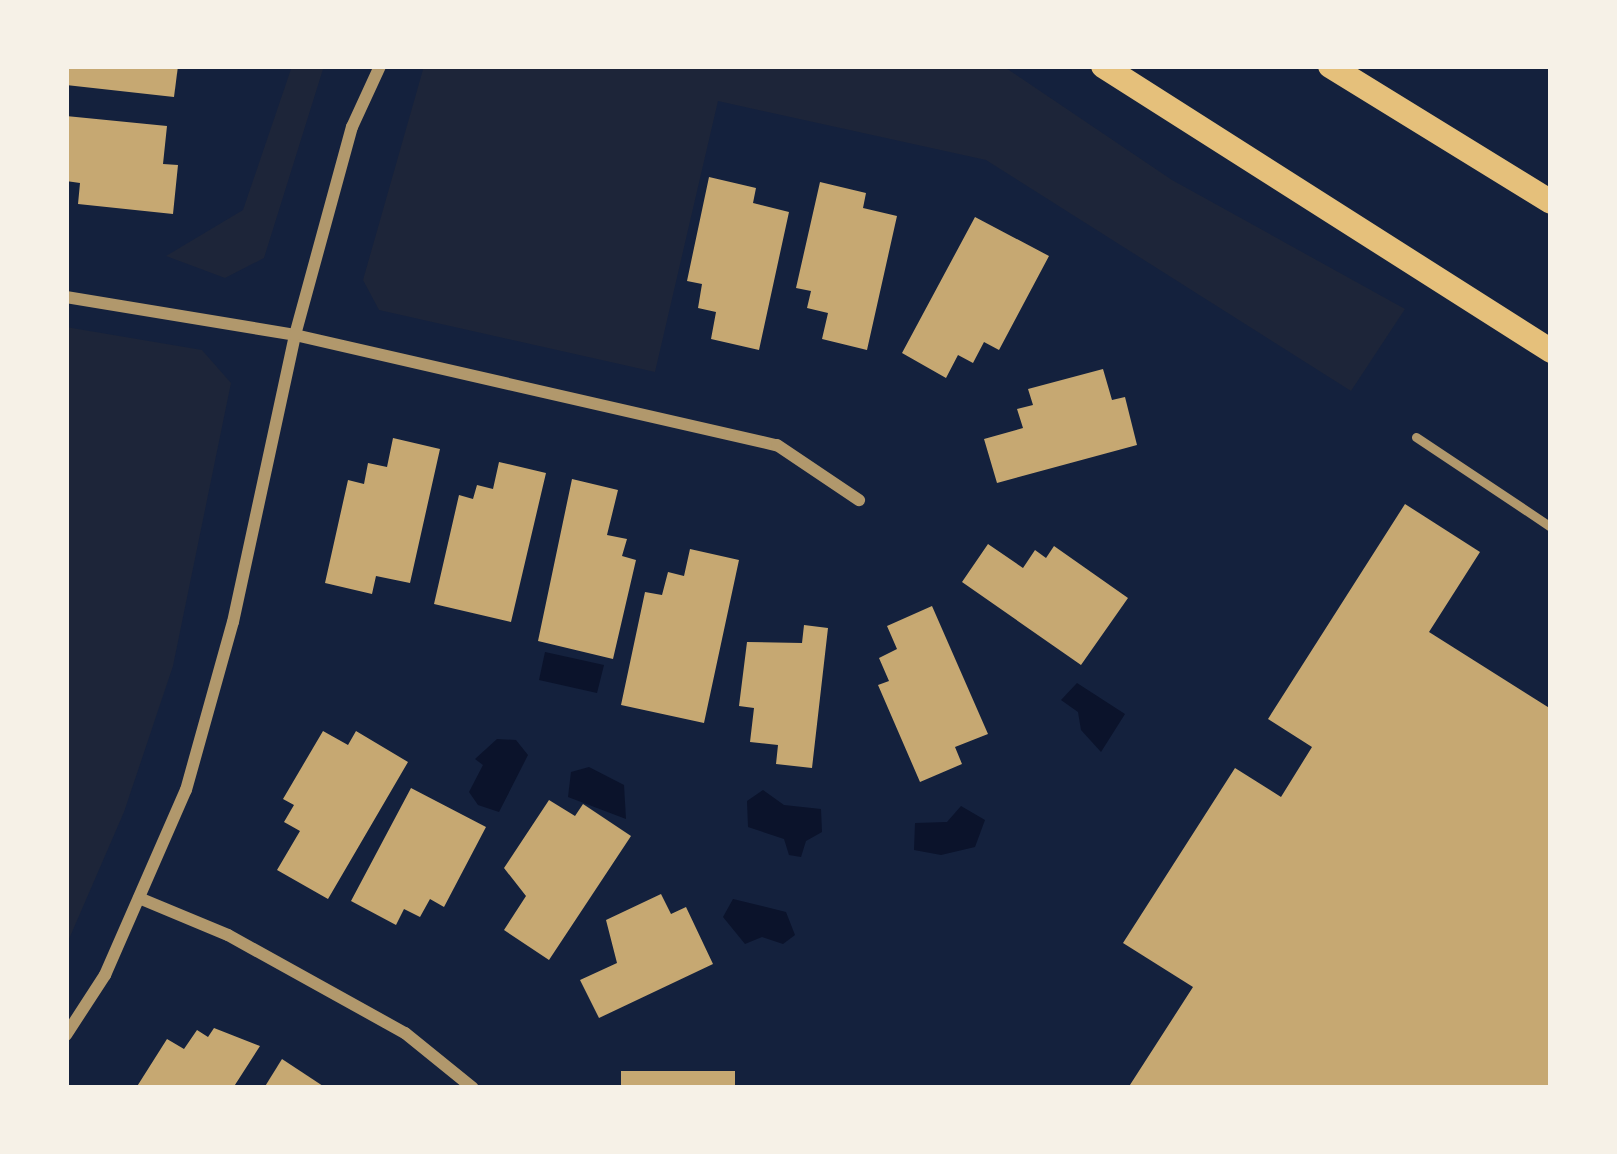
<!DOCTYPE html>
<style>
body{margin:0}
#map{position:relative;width:1617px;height:1154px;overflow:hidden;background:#14213d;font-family:Commissioner,sans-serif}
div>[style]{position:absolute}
.green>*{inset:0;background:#1d2539}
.water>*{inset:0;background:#0b132b}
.building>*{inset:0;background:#c6a872}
.service>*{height:9px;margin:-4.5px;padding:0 4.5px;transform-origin:4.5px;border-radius:4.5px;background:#b1986c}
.minor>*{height:12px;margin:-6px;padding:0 6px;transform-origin:6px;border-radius:6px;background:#b1986c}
.secondary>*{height:24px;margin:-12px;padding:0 12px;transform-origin:12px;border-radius:12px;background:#e5c07b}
span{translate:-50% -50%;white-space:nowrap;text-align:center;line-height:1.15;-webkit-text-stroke:9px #f6f1e7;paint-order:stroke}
.frame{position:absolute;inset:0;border:69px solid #f6f1e7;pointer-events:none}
</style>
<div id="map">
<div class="green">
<div style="clip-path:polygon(292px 66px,324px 66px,264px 258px,225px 278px,166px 256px,243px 210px)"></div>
<div style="clip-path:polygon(424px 66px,1003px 66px,1172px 180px,1405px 309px,1351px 391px,986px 160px,718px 101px,655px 372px,379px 310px,363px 280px)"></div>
<div style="clip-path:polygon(66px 327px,202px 350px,231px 383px,173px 666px,124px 812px,66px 946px)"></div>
</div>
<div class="water">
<div style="clip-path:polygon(545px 652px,604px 665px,597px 693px,539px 680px)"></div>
<div style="clip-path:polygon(1077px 683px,1125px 714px,1101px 752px,1081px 730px,1078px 712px,1061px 700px)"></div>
<div style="clip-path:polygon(497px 739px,516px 740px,528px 755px,499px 812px,478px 805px,469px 792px,483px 765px,475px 759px)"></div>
<div style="clip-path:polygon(589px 767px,624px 785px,626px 819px,568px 797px,571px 772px)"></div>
<div style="clip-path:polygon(763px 790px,784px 805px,821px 809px,822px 832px,806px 841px,801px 857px,789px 855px,784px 839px,748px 827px,747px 801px)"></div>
<div style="clip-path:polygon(961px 806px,985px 820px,975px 847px,941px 855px,914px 850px,915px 823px,947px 822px)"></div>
<div style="clip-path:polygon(733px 899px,786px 912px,795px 935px,783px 944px,762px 937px,745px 944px,723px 917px)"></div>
</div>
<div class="building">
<div style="clip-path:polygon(66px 66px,178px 66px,174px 97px,66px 85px)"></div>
<div style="clip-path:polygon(66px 116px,167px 126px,163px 164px,178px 165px,173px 214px,78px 204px,80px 183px,66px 181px)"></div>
<div style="clip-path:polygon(709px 177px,756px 188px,753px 203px,789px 212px,759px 350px,711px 339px,716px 312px,698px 308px,702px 284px,687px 281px)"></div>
<div style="clip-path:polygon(820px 182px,866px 193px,863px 208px,897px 216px,867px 350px,822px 339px,828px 313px,807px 308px,811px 291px,796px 288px)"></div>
<div style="clip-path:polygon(975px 217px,1049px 256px,999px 350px,984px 342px,973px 363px,958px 355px,946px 378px,902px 353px)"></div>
<div style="clip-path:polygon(1103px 369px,1112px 400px,1125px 397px,1137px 445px,997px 483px,984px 439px,1023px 428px,1017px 409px,1033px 405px,1028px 389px)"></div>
<div style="clip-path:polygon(393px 438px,440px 449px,410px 583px,376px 576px,372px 594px,325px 583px,348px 480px,364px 484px,368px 463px,387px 467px)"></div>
<div style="clip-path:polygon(499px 462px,546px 473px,511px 622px,434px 604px,459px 495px,473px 499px,477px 485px,493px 489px)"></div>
<div style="clip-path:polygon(572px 479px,618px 490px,607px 535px,627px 539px,622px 556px,636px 560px,613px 659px,538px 641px)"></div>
<div style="clip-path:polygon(1405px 504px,1480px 552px,1429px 632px,1551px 709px,1551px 1088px,1128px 1088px,1193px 987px,1123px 943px,1235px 768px,1281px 797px,1312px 747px,1268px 719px)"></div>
<div style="clip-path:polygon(988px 544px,1023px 568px,1035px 550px,1046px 558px,1054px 546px,1128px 598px,1081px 665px,962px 582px)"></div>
<div style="clip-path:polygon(690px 549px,739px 560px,704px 723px,621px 705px,645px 592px,662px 595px,668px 572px,684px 576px)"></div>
<div style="clip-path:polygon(932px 606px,988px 734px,955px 747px,962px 764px,920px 782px,878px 685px,889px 681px,879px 658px,897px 649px,887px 626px)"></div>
<div style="clip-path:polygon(804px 625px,828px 628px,812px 768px,776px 764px,778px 745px,750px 742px,754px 708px,739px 706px,747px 642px,802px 643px)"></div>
<div style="clip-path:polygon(323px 731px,348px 745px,356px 731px,408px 762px,328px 899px,277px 870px,300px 831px,284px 822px,294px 805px,283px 799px)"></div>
<div style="clip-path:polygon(411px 788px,486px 827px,444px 907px,430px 899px,420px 917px,404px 909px,396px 925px,351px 901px)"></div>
<div style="clip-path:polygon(549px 800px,575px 816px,583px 804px,631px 836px,549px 960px,504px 930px,526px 896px,504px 868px)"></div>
<div style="clip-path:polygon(661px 894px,671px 914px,686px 907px,713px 964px,599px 1018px,580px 980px,617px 963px,606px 920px)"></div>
<div style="clip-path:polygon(214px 1028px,260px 1046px,233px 1088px,136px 1088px,167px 1039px,184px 1049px,197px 1030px,208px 1037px)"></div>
<div style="clip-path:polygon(282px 1059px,326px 1088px,264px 1088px)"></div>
<div style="clip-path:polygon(621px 1071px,735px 1071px,735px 1088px,621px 1088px)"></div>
</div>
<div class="service">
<div style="left:1416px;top:437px;width:162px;rotate:33.7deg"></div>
</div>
<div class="minor">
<div style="left:66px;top:297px;width:232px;rotate:9.4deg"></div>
<div style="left:295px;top:335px;width:494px;rotate:12.9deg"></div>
<div style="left:777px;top:445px;width:99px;rotate:33.9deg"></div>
<div style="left:139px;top:898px;width:96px;rotate:22.6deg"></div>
<div style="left:228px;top:935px;width:202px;rotate:29deg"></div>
<div style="left:405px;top:1033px;width:87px;rotate:39deg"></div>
<div style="left:66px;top:1035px;width:72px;rotate:-57deg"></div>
<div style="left:105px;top:975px;width:202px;rotate:-66.4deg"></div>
<div style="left:186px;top:790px;width:174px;rotate:-74.4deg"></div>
<div style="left:233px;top:622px;width:294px;rotate:-77.8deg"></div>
<div style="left:295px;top:335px;width:216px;rotate:-74.7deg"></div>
<div style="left:352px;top:127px;width:67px;rotate:-65.3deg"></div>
</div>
<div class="secondary">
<div style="left:1103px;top:66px;width:531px;rotate:32.46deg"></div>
<div style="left:1330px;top:66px;width:259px;rotate:31.6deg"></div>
</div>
<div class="frame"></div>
</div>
